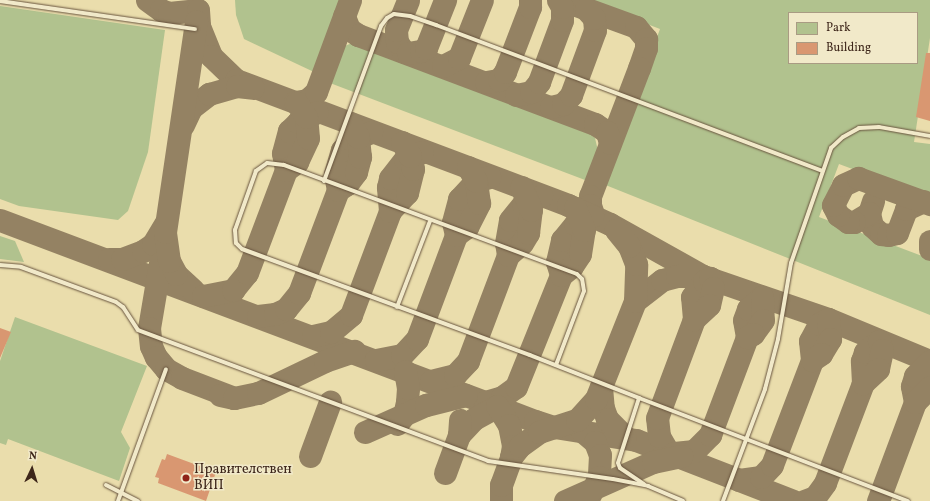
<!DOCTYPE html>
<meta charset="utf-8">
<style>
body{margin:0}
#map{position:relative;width:930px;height:501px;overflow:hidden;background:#eaddac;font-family:Vollkorn,serif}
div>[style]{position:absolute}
.green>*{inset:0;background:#b1c28e}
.taxiway>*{height:23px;margin:-11.5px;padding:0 11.5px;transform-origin:11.5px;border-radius:11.5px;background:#948263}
.building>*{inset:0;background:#d99771}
.roads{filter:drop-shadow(0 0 1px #68543e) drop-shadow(0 0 1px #68543e)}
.service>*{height:4px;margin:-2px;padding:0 2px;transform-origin:2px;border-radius:2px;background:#f1e9c9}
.dots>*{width:11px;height:11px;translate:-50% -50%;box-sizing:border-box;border:2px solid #f1e9c9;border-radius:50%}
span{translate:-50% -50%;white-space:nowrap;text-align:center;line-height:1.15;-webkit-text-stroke:3px #f1e9c9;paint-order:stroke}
.poi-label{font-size:14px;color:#3d261a}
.left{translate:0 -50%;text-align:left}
.legend{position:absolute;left:788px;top:12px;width:130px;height:52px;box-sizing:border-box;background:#f1e9c9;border:1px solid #a99b83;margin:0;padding:5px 7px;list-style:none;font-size:12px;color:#3d261a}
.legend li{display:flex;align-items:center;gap:8px;height:20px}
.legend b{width:20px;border:1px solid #a99b83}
.north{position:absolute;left:12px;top:449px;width:40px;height:40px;-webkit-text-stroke:3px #f1e9c9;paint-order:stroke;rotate:4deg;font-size:11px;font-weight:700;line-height:16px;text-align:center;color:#3d261a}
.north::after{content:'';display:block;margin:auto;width:14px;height:18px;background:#3d261a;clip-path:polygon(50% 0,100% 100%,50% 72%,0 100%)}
</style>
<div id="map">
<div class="green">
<div style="clip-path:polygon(235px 0,340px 0,314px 72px,244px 39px,236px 15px)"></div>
<div style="clip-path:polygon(evenodd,585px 0,930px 0,930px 38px,914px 142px,930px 144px,930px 198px,839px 164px,819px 217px,930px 259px,930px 315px,603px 184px,660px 29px,585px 0,789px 13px,917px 13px,917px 63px,789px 63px,789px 13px)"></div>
<div style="clip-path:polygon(0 6px,165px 30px,148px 152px,128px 211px,118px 220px,19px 206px,0 199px)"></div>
<div style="clip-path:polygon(352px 43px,366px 44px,579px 124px,595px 138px,598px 151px,588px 176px,585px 180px,330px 83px,328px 76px,333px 59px,340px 48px)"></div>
<div style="clip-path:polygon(0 236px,15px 241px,24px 262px,0 259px)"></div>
<div style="clip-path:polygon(15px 317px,147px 366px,121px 432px,130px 448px,119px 481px,8px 439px,6px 445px,0 443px,0 361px)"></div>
</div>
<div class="taxiway">
<div style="left:147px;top:0;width:17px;rotate:36deg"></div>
<div style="left:161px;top:10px;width:9px;rotate:21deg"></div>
<div style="left:169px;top:13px;width:29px;rotate:-6deg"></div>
<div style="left:562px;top:0;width:79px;rotate:20deg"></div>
<div style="left:636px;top:27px;width:16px;rotate:50deg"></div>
<div style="left:646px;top:39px;width:9px;rotate:90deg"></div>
<div style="left:646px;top:48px;width:21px;rotate:109deg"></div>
<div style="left:639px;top:68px;width:137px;rotate:110.9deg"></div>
<div style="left:590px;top:196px;width:9px;rotate:90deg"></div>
<div style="left:590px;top:205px;width:13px;rotate:72deg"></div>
<div style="left:198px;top:10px;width:16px;rotate:86deg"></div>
<div style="left:199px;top:26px;width:32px;rotate:68deg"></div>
<div style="left:211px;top:56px;width:35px;rotate:44deg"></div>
<div style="left:236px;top:80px;width:355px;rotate:20.6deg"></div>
<div style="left:568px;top:205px;width:46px;rotate:24.3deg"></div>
<div style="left:610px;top:224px;width:107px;rotate:29.2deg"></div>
<div style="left:703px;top:276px;width:132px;rotate:19deg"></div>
<div style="left:828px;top:319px;width:110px;rotate:22.4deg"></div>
<div style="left:344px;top:16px;width:14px;rotate:69deg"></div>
<div style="left:349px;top:29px;width:11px;rotate:34deg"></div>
<div style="left:358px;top:35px;width:253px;rotate:20.6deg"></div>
<div style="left:595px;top:124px;width:14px;rotate:34deg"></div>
<div style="left:607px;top:132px;width:11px;rotate:75deg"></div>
<div style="left:404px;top:52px;width:12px;rotate:-125deg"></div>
<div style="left:397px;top:42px;width:12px;rotate:-95deg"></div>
<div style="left:396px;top:30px;width:32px;rotate:-68deg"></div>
<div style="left:408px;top:53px;width:13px;rotate:-9deg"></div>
<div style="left:421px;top:51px;width:6px;rotate:-31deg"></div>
<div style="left:426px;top:48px;width:52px;rotate:-68.4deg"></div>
<div style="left:443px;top:66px;width:18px;rotate:-27deg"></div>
<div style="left:459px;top:58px;width:62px;rotate:-68.4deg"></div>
<div style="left:486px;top:82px;width:13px;rotate:-9deg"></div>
<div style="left:499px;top:80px;width:10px;rotate:-53deg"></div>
<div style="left:505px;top:72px;width:70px;rotate:-69deg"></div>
<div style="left:530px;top:7px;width:7px;rotate:-90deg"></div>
<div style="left:516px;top:95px;width:15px;rotate:-11deg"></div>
<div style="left:531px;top:92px;width:13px;rotate:-51deg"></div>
<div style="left:539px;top:82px;width:66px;rotate:-69.6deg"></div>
<div style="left:562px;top:20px;width:13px;rotate:-90deg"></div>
<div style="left:562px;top:7px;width:8px;rotate:-120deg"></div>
<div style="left:295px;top:102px;width:12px;rotate:-9deg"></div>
<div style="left:307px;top:100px;width:12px;rotate:-42deg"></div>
<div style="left:316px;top:92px;width:98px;rotate:-69.7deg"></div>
<div style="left:551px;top:107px;width:12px;rotate:-14deg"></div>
<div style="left:563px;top:104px;width:12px;rotate:-48deg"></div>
<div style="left:571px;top:95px;width:69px;rotate:-69.7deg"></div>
<div style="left:595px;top:30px;width:12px;rotate:-95deg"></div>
<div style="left:594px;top:18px;width:12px;rotate:-132deg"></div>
<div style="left:183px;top:125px;width:19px;rotate:-65deg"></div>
<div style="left:191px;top:108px;width:23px;rotate:-38deg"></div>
<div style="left:209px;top:94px;width:29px;rotate:-16deg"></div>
<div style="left:237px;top:86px;width:16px;rotate:7deg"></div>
<div style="left:286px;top:170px;width:17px;rotate:-100deg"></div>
<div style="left:283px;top:153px;width:23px;rotate:-75deg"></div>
<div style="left:289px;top:131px;width:13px;rotate:-45deg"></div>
<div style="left:298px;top:122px;width:21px;rotate:-28deg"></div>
<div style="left:338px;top:190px;width:16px;rotate:-101deg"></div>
<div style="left:335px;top:174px;width:25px;rotate:-74deg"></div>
<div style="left:342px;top:150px;width:14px;rotate:-45deg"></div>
<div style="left:352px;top:140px;width:21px;rotate:-23deg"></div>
<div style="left:873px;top:201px;width:13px;rotate:108deg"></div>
<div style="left:869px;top:213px;width:13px;rotate:77deg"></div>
<div style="left:872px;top:226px;width:12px;rotate:42deg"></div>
<div style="left:881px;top:234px;width:7px;rotate:8deg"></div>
<div style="left:888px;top:235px;width:9px;rotate:-13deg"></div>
<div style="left:897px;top:233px;width:26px;rotate:-69deg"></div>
<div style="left:906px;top:209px;width:19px;rotate:-25deg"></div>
<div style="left:390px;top:211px;width:24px;rotate:-95deg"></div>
<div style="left:388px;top:187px;width:9px;rotate:-77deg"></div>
<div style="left:390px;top:178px;width:24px;rotate:-52deg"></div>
<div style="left:405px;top:159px;width:18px;rotate:-22deg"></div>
<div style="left:869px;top:213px;width:17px;rotate:149deg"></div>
<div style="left:854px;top:222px;width:6px;rotate:180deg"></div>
<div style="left:848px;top:222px;width:12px;rotate:-145deg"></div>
<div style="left:838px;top:215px;width:11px;rotate:-117deg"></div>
<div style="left:833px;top:205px;width:22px;rotate:-63deg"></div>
<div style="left:843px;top:185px;width:17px;rotate:-25deg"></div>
<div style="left:858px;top:178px;width:77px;rotate:19.9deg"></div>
<div style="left:0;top:220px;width:572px;rotate:20.59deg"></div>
<div style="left:535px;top:421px;width:20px;rotate:18deg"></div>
<div style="left:554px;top:427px;width:83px;rotate:9deg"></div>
<div style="left:636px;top:440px;width:168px;rotate:21.2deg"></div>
<div style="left:456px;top:235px;width:13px;rotate:-103deg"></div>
<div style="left:453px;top:222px;width:24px;rotate:-75deg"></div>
<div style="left:459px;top:199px;width:25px;rotate:-47deg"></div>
<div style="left:476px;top:181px;width:14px;rotate:-17deg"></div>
<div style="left:930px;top:241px;width:8px;rotate:90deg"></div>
<div style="left:508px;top:255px;width:12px;rotate:-99deg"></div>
<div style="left:506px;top:243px;width:23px;rotate:-80deg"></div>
<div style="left:510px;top:220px;width:21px;rotate:-51deg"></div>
<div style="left:523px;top:204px;width:20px;rotate:-24deg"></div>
<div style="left:109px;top:259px;width:13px"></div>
<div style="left:122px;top:259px;width:22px;rotate:-21deg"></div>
<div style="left:143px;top:251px;width:12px;rotate:-35deg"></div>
<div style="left:153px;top:244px;width:23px;rotate:-59deg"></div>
<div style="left:160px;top:263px;width:66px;rotate:99.6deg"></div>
<div style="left:149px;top:328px;width:18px;rotate:84deg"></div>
<div style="left:151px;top:346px;width:12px;rotate:66deg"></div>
<div style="left:156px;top:357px;width:16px;rotate:50deg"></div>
<div style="left:166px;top:369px;width:18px;rotate:29deg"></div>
<div style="left:182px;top:378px;width:56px;rotate:21deg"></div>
<div style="left:561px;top:275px;width:14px;rotate:-107deg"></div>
<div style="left:557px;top:262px;width:23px;rotate:-77deg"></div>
<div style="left:562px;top:240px;width:21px;rotate:-51deg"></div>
<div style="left:575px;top:224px;width:19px;rotate:-25deg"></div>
<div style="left:193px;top:290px;width:23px;rotate:-137deg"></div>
<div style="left:176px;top:274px;width:15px;rotate:-118deg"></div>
<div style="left:169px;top:261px;width:29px;rotate:-98deg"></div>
<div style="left:165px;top:232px;width:213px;rotate:-81.6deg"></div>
<div style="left:203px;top:296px;width:31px;rotate:-11deg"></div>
<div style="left:233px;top:290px;width:22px;rotate:-51deg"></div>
<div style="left:247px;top:273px;width:110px;rotate:-69.3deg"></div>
<div style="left:286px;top:170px;width:14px;rotate:-36deg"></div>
<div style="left:297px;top:162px;width:26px;rotate:-65deg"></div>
<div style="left:308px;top:138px;width:21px;rotate:-95deg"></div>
<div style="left:306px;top:117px;width:17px;rotate:-123deg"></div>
<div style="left:635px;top:301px;width:34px;rotate:-38deg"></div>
<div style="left:662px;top:280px;width:16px;rotate:-15deg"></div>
<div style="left:677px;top:276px;width:26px"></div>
<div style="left:258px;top:316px;width:17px;rotate:-7deg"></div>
<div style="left:275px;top:314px;width:12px;rotate:-24deg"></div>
<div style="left:286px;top:309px;width:21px;rotate:-51deg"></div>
<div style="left:299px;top:293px;width:110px;rotate:-69.3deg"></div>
<div style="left:338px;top:190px;width:11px;rotate:-34deg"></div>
<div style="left:347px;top:184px;width:15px;rotate:-53deg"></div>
<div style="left:356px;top:172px;width:16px;rotate:-75deg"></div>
<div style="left:360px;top:157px;width:20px;rotate:-96deg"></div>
<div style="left:358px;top:137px;width:16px;rotate:-120deg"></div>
<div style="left:313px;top:336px;width:18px;rotate:-13deg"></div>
<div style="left:331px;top:332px;width:26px;rotate:-40deg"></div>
<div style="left:351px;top:315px;width:111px;rotate:-69.4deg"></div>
<div style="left:390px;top:211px;width:25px;rotate:-47deg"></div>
<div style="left:407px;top:193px;width:25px;rotate:-76deg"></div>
<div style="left:413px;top:169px;width:13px;rotate:-103deg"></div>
<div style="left:410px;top:156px;width:16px;rotate:-120deg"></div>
<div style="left:376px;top:360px;width:26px;rotate:-11deg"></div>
<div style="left:402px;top:355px;width:22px;rotate:-47deg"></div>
<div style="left:417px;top:339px;width:111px;rotate:-69.4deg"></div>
<div style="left:456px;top:235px;width:14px;rotate:-36deg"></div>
<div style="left:467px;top:227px;width:27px;rotate:-63deg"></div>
<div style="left:479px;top:203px;width:22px;rotate:-98deg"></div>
<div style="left:476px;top:181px;width:16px;rotate:-120deg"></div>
<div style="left:431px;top:381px;width:25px;rotate:-14deg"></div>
<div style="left:455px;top:375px;width:19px;rotate:-47deg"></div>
<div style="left:468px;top:361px;width:113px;rotate:-69.3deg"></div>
<div style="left:508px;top:255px;width:18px;rotate:-41deg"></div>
<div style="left:522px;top:243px;width:12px;rotate:-59deg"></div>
<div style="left:528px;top:233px;width:23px;rotate:-83deg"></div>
<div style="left:531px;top:210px;width:25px;rotate:-113deg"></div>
<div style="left:601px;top:387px;width:21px;rotate:85deg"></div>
<div style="left:603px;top:408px;width:12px;rotate:70deg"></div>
<div style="left:607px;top:419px;width:25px;rotate:45deg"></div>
<div style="left:220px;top:395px;width:14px;rotate:12deg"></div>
<div style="left:234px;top:398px;width:25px;rotate:-12deg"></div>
<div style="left:258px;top:393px;width:74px;rotate:-25.5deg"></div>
<div style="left:325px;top:361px;width:31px;rotate:-19deg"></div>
<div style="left:485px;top:402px;width:18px;rotate:-16deg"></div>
<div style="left:502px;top:397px;width:17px;rotate:-36deg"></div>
<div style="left:516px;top:387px;width:121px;rotate:-68.1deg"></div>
<div style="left:561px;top:275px;width:14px;rotate:-39deg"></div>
<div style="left:572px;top:266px;width:14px;rotate:-56deg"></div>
<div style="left:580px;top:254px;width:24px;rotate:-81deg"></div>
<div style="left:584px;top:230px;width:24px;rotate:-112deg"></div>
<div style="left:915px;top:402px;width:16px;rotate:-101deg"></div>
<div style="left:912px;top:386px;width:10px;rotate:-73deg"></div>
<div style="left:915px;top:376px;width:21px;rotate:-45deg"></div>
<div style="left:397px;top:424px;width:11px;rotate:-52deg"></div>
<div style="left:404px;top:415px;width:13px;rotate:-77deg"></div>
<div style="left:407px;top:402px;width:14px;rotate:-86deg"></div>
<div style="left:408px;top:388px;width:17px;rotate:-100deg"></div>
<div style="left:582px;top:431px;width:17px;rotate:40deg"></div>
<div style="left:595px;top:442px;width:14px;rotate:69deg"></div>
<div style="left:600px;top:455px;width:22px;rotate:93deg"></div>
<div style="left:599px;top:477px;width:20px;rotate:117deg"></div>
<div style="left:365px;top:432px;width:67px;rotate:-23.9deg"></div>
<div style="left:426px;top:405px;width:41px;rotate:-14deg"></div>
<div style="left:459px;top:435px;width:22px;rotate:-47deg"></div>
<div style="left:474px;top:419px;width:26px;rotate:-29deg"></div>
<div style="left:497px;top:406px;width:22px;rotate:58deg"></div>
<div style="left:509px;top:425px;width:21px;rotate:79deg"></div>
<div style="left:513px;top:446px;width:11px;rotate:100deg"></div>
<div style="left:667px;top:450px;width:16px;rotate:-120deg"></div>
<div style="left:659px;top:436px;width:18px;rotate:-96deg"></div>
<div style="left:657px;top:418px;width:106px;rotate:-69.5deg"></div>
<div style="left:694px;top:319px;width:22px;rotate:-95deg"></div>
<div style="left:692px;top:297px;width:20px;rotate:-53deg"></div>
<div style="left:704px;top:281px;width:7px;rotate:-27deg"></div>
<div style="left:710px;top:278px;width:10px;rotate:73deg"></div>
<div style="left:713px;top:288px;width:17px;rotate:103deg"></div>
<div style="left:709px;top:305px;width:21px;rotate:137deg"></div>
<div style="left:674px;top:453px;width:20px;rotate:-6deg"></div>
<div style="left:694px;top:451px;width:23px;rotate:-45deg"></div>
<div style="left:710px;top:435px;width:105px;rotate:-69.3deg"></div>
<div style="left:747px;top:337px;width:17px;rotate:-100deg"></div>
<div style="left:744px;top:320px;width:12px;rotate:-70deg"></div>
<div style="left:748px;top:309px;width:18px;rotate:-41deg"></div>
<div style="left:762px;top:297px;width:23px;rotate:88deg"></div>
<div style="left:763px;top:320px;width:17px;rotate:126deg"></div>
<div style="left:753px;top:334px;width:7px;rotate:153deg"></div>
<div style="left:310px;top:456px;width:58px;rotate:-69.7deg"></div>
<div style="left:445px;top:473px;width:40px;rotate:-69.8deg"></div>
<div style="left:459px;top:435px;width:15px;rotate:-86deg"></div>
<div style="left:739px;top:480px;width:22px;rotate:-8deg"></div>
<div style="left:761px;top:477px;width:16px;rotate:-47deg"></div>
<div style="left:772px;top:465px;width:112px;rotate:-69.1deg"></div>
<div style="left:812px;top:360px;width:19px;rotate:-96deg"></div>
<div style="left:810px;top:341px;width:19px;rotate:-62deg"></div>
<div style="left:819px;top:324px;width:10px;rotate:-29deg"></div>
<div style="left:828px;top:319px;width:20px;rotate:84deg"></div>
<div style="left:830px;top:339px;width:17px;rotate:121deg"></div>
<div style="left:821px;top:354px;width:11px;rotate:146deg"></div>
<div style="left:501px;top:501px;width:16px;rotate:-90deg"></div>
<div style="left:501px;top:485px;width:30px;rotate:-70deg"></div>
<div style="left:511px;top:457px;width:14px;rotate:-51deg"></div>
<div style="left:520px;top:446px;width:24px;rotate:-36deg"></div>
<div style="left:539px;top:432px;width:40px;rotate:-18deg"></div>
<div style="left:577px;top:420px;width:28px;rotate:-48deg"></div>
<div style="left:596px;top:399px;width:105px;rotate:-68.3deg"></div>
<div style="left:635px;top:301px;width:37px;rotate:-88deg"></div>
<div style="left:636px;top:264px;width:19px;rotate:-111deg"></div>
<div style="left:629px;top:246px;width:21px;rotate:-129deg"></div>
<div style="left:565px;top:501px;width:96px;rotate:-23.9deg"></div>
<div style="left:653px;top:462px;width:29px;rotate:-12deg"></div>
<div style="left:804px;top:501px;width:12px;rotate:-20deg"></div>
<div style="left:815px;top:497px;width:17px;rotate:-54deg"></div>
<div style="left:825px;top:483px;width:107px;rotate:-69.2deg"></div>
<div style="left:863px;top:383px;width:22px;rotate:-93deg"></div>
<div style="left:862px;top:361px;width:9px;rotate:-72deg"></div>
<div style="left:865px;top:352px;width:18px;rotate:-38deg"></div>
<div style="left:879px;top:341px;width:9px;rotate:72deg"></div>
<div style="left:882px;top:350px;width:19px;rotate:102deg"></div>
<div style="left:878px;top:369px;width:21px;rotate:137deg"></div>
<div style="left:878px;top:501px;width:106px;rotate:-69.5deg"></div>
<div style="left:915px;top:402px;width:21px;rotate:-45deg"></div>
</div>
<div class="building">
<div style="clip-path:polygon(926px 53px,930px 53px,930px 121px,916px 117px)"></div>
<div style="clip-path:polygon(0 328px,11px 332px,0 358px)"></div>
<div style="clip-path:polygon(167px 454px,216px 472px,206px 501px,158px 483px,159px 478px,155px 477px,162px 459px,165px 460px)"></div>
</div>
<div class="roads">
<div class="service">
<div style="left:0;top:1px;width:197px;rotate:8.2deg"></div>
<div style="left:324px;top:181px;width:165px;rotate:-69.8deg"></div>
<div style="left:381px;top:26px;width:10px;rotate:-53deg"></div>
<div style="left:387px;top:18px;width:8px;rotate:-30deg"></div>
<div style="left:394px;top:14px;width:16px;rotate:7deg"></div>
<div style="left:410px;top:16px;width:28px;rotate:19deg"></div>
<div style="left:436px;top:25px;width:413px;rotate:20.7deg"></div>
<div style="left:0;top:265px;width:21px;rotate:5deg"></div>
<div style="left:21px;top:267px;width:101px;rotate:20.2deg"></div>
<div style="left:116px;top:302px;width:9px;rotate:36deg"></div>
<div style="left:123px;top:307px;width:27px;rotate:57deg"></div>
<div style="left:138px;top:330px;width:374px;rotate:20.5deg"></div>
<div style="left:488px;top:461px;width:126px;rotate:8.2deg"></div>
<div style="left:613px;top:479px;width:36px;rotate:11deg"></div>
<div style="left:648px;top:486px;width:38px;rotate:23deg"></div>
<div style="left:397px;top:307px;width:92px;rotate:-69deg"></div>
<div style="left:556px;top:365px;width:79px;rotate:-69.3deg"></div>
<div style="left:584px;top:291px;width:12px;rotate:-99deg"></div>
<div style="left:582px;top:279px;width:7px;rotate:-135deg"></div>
<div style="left:577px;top:274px;width:313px;rotate:-159.6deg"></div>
<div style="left:284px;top:165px;width:17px;rotate:-173deg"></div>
<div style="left:267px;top:163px;width:14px;rotate:144deg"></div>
<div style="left:256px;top:171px;width:63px;rotate:109.6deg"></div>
<div style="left:235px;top:230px;width:13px;rotate:86deg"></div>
<div style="left:236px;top:243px;width:8px;rotate:45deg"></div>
<div style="left:242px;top:249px;width:307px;rotate:20.2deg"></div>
<div style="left:530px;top:355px;width:117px;rotate:21.5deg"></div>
<div style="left:639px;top:398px;width:288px;rotate:21deg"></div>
<div style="left:639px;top:398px;width:68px;rotate:107.9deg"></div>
<div style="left:618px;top:463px;width:5px;rotate:68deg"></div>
<div style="left:620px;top:468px;width:29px;rotate:34deg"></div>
<div style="left:106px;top:485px;width:36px;rotate:27deg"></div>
<div style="left:118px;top:501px;width:140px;rotate:-70deg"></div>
<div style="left:723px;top:501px;width:120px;rotate:-69.4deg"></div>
<div style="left:765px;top:389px;width:52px;rotate:-75.4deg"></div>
<div style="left:778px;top:339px;width:77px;rotate:-80.3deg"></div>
<div style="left:791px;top:263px;width:122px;rotate:-70.8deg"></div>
<div style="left:831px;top:148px;width:16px;rotate:-43deg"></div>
<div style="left:843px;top:137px;width:18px;rotate:-29deg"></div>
<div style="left:859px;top:128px;width:20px;rotate:-3deg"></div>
<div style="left:879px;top:127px;width:52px;rotate:10deg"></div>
</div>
</div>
<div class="dots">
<div style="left:186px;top:478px;background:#8f2418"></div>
</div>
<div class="poi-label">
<span class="left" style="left:194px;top:478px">Правителствен<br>ВИП</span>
</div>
<ul class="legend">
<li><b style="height:11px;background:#b1c28e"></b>Park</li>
<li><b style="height:11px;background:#d99771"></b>Building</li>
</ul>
<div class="north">N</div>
</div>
